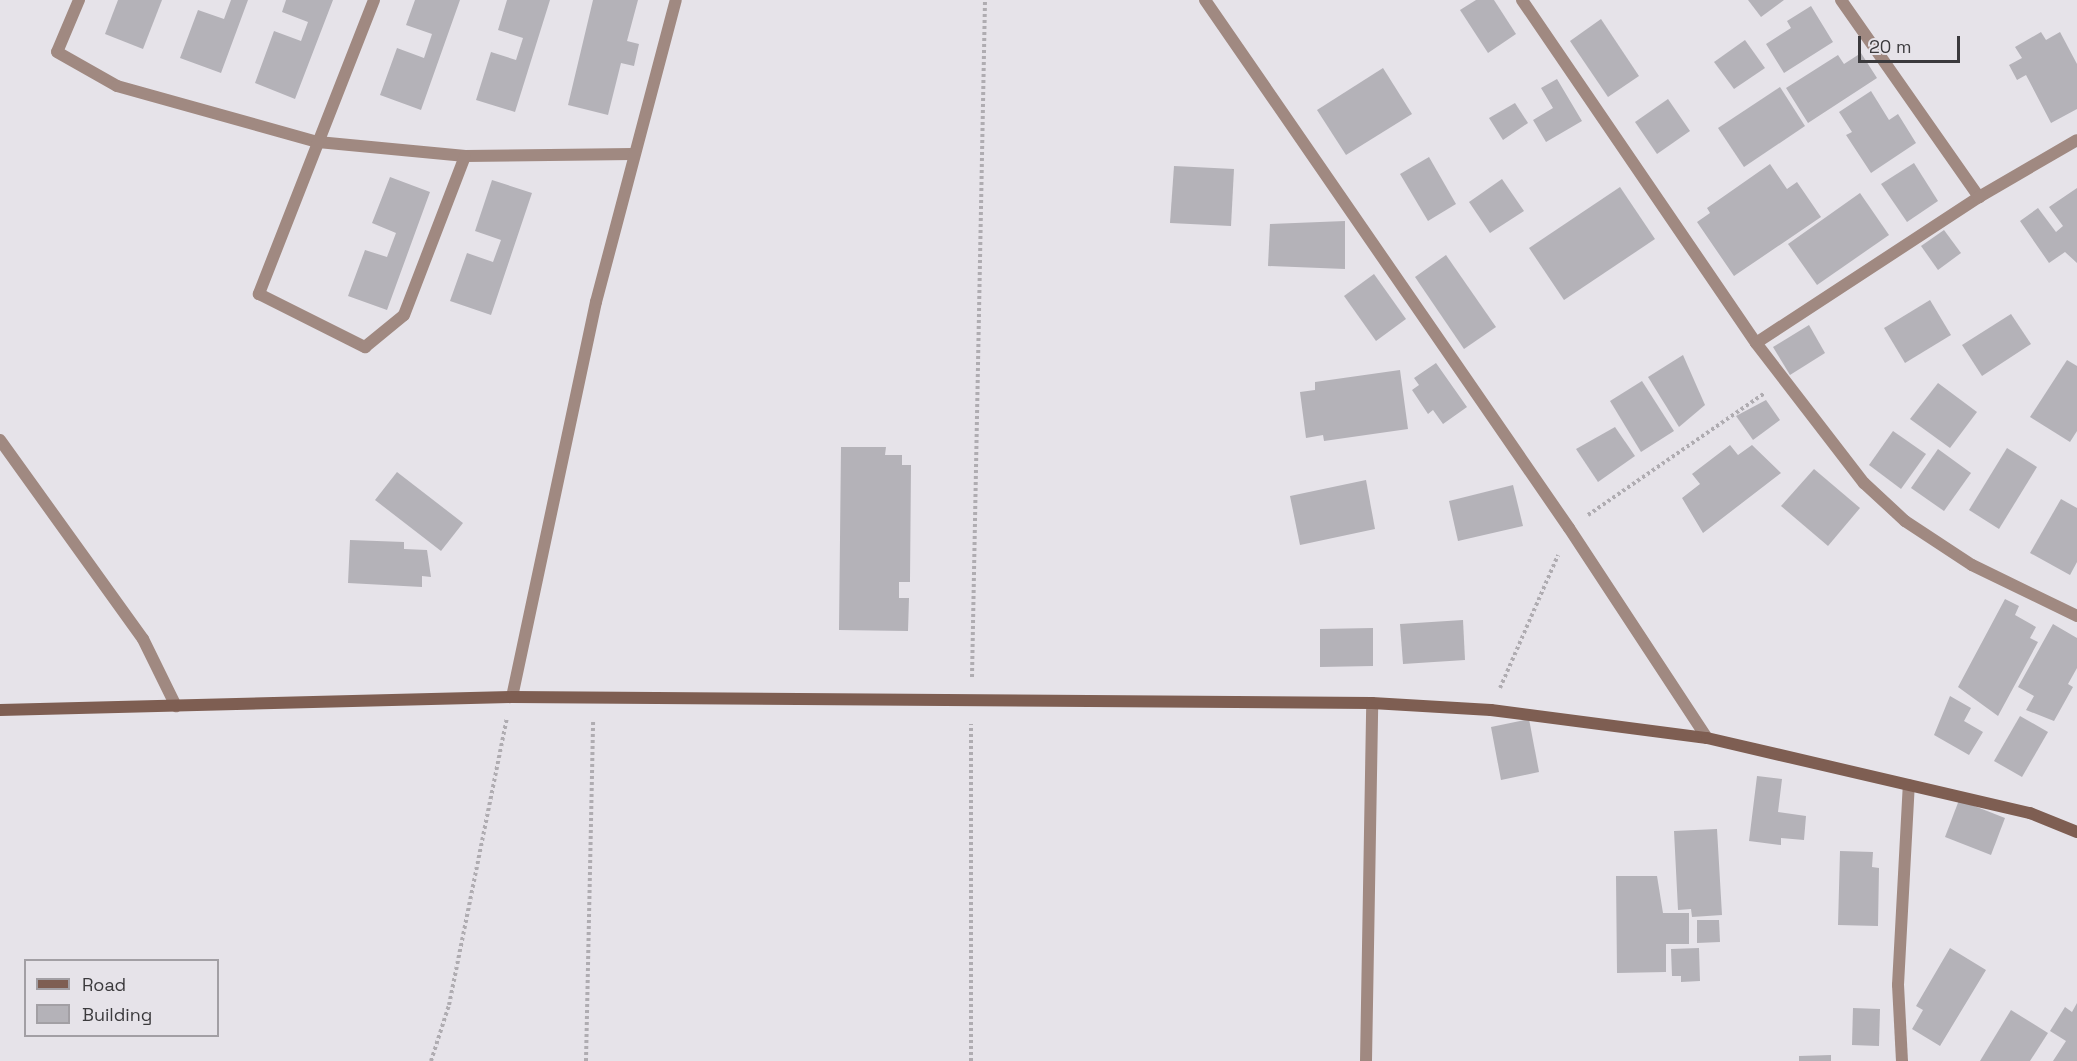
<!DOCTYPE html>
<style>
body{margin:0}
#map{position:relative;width:2077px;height:1061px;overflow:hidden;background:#e6e3e9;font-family:"Space Grotesk",sans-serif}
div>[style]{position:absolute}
.building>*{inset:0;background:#b4b2b8}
.path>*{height:4px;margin-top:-2px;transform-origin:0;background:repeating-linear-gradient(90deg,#afacb1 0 3px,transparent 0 6px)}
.street>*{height:12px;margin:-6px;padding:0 6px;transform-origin:6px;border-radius:6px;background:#a08981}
.secondary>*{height:12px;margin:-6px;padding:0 6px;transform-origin:6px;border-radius:6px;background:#7e5e52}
span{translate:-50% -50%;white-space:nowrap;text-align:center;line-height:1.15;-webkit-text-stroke:4.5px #e6e3e9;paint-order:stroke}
.legend{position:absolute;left:24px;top:959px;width:195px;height:78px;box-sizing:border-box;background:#e6e3e9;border:2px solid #a29fa4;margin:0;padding:8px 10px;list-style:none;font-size:18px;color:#3b3a3d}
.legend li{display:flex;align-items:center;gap:12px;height:30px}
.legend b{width:30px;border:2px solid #a29fa4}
.scale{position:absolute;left:1858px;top:36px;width:102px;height:27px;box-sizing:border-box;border:3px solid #3b3a3d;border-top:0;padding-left:8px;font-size:18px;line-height:21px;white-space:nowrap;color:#3b3a3d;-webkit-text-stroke:4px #e6e3e9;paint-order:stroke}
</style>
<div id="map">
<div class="building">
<div style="clip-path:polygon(118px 0,162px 0,143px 49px,105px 34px)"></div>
<div style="clip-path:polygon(231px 0,248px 0,221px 73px,180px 58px,198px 10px,224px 19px)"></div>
<div style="clip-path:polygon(286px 0,333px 0,295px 99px,255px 83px,274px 31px,301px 41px,308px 22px,282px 12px)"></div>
<div style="clip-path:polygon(415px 0,460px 0,421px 110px,380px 95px,397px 48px,424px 58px,432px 34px,406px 25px)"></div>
<div style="clip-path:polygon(507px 0,550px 0,515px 112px,476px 100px,491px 52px,516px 60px,523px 38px,498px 30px)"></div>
<div style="clip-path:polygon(593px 0,638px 0,627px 41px,639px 44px,634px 66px,621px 63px,608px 115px,568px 105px)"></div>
<div style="clip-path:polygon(1476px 0,1494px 0,1516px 34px,1488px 53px,1460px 10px)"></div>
<div style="clip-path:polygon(1748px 0,1784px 0,1761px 17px)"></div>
<div style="clip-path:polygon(1811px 6px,1833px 42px,1784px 73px,1766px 44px,1791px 28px,1787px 21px)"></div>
<div style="clip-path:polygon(1601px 19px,1639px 76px,1608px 97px,1570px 41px)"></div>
<div style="clip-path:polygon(2041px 32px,2046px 40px,2060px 32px,2077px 64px,2077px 109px,2051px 123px,2026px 75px,2017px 80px,2009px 65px,2022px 58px,2015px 47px)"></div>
<div style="clip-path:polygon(1745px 40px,1765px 68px,1734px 89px,1714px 62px)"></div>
<div style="clip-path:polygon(1861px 53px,1877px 78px,1808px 123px,1786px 88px,1838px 55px,1844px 64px)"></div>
<div style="clip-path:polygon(1383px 68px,1412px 114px,1346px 155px,1317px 110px)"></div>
<div style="clip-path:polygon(1557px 79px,1582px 121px,1546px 142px,1533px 120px,1553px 108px,1541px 88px)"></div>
<div style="clip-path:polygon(1780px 87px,1805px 126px,1744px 167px,1718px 128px)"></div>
<div style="clip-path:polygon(1871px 91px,1889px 120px,1898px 114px,1916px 143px,1871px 173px,1846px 135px,1852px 132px,1839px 112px)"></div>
<div style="clip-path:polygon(1668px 99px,1690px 131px,1657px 154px,1635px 122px)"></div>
<div style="clip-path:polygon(1515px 103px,1528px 123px,1503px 140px,1489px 118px)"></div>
<div style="clip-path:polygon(1429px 157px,1456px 204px,1428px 221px,1400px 174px)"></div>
<div style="clip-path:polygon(1914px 163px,1938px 201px,1907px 222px,1881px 184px)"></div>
<div style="clip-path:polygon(1770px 164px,1787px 189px,1797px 182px,1821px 217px,1734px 276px,1697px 222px,1710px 213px,1707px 208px)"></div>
<div style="clip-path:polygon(1174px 166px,1234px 169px,1231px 226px,1170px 223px)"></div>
<div style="clip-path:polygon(390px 177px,430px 192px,387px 310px,348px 296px,365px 250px,387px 257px,396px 233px,372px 223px)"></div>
<div style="clip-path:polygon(1502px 179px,1524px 211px,1490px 233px,1469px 202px)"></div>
<div style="clip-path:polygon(492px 180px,532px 193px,491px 315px,450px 301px,467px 253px,493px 262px,501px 240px,475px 231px)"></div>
<div style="clip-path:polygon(1620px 187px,1655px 239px,1564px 300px,1529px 248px)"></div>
<div style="clip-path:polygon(2077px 188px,2077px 263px,2065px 252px,2049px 263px,2020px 221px,2038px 208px,2056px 232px,2063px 226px,2049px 207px)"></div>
<div style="clip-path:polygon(1860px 193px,1889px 235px,1817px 285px,1788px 244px)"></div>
<div style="clip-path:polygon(1345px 221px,1345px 269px,1268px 266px,1270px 224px)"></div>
<div style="clip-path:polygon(1944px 230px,1961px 253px,1938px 270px,1921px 246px)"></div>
<div style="clip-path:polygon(1446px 255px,1496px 327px,1464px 349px,1415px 277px)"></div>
<div style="clip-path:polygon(1374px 274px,1406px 319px,1376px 341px,1344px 296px)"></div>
<div style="clip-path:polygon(1930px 300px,1951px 335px,1905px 363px,1884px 328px)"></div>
<div style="clip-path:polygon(2011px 314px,2031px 344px,1982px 376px,1962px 345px)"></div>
<div style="clip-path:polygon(1809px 325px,1825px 353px,1790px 375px,1773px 347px)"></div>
<div style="clip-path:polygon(1683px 355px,1705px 405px,1679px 427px,1648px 377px)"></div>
<div style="clip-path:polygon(2067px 360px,2077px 366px,2077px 431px,2070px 442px,2030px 417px)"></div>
<div style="clip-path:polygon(1436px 363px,1467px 407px,1443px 424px,1433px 410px,1428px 414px,1412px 390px,1419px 385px,1414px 378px)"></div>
<div style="clip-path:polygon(1400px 370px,1408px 429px,1324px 441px,1323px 435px,1306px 438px,1300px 392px,1315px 390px,1315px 382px)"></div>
<div style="clip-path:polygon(1642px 381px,1674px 431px,1641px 452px,1610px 401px)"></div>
<div style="clip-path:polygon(1938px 383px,1977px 412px,1950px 448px,1910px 419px)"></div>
<div style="clip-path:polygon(1766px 400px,1780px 420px,1753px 440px,1736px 416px)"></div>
<div style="clip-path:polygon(1615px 427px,1635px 456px,1598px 482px,1576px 449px)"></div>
<div style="clip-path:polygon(1893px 431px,1926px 454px,1901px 489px,1869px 465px)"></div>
<div style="clip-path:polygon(1730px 445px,1738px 455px,1752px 445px,1781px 473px,1703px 533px,1682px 498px,1700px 484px,1692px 474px)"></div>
<div style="clip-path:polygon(841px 447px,886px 447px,885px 455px,902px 455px,902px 465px,911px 465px,910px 582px,899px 582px,899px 598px,909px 598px,908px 631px,839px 630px)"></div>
<div style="clip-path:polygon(2007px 448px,2037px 467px,1999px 529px,1969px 510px)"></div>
<div style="clip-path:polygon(1938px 449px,1971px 473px,1944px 511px,1911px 488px)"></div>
<div style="clip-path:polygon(1814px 469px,1860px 508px,1828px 546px,1781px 506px)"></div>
<div style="clip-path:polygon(397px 472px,463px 523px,441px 551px,375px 500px)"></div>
<div style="clip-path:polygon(1366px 480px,1375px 529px,1300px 545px,1290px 496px)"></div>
<div style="clip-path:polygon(1513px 485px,1523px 526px,1458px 541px,1449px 501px)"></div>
<div style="clip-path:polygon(2061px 499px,2077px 508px,2077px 562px,2070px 575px,2030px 553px)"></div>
<div style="clip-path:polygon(350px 540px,404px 542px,404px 549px,427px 550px,431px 577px,422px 576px,422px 587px,348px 583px)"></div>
<div style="clip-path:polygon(2005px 599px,2019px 606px,2015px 615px,2036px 627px,2030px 638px,2038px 642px,1998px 716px,1958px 687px)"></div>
<div style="clip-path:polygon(1463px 620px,1465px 660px,1403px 664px,1400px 624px)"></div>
<div style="clip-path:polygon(2053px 624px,2077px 638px,2077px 668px,2068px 684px,2073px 687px,2054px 721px,2026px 710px,2034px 696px,2018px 687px)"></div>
<div style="clip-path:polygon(1373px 628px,1373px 666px,1320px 667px,1320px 629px)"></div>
<div style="clip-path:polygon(1950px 696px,1971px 708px,1964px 721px,1983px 732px,1969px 755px,1934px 735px)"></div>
<div style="clip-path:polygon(2020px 716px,2048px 732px,2022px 777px,1994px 761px)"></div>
<div style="clip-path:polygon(1529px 719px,1539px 772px,1501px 780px,1491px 727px)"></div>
<div style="clip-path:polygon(1757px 776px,1782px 779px,1778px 812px,1806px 816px,1804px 840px,1781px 838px,1781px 845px,1749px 841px)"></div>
<div style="clip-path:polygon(1959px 800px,2005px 818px,1991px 855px,1945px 837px)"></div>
<div style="clip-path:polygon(1717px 829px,1722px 915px,1692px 917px,1691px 909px,1678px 910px,1674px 831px)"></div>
<div style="clip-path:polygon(1840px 851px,1873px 852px,1872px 867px,1879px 868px,1878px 926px,1838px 925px)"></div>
<div style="clip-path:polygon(1616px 876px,1657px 876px,1663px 913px,1689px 913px,1689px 944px,1666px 944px,1666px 972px,1617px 973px)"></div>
<div style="clip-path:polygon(1697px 920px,1719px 920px,1720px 942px,1697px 943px)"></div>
<div style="clip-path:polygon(1699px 948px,1700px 981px,1681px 982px,1681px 976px,1672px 976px,1671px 949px)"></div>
<div style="clip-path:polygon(1950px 948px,1986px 970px,1940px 1046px,1912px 1029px,1923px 1010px,1916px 1006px)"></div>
<div style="clip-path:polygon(2077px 1003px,2077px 1061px,2053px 1061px,2066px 1041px,2050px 1031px,2065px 1007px,2072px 1012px)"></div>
<div style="clip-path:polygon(1853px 1008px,1880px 1009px,1879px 1046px,1852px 1045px)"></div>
<div style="clip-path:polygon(2011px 1010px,2048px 1033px,2030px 1061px,1980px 1061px)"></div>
<div style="clip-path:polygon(1831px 1055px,1831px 1061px,1799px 1061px,1799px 1056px)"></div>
</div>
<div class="path">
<div style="left:1588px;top:515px;width:215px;rotate:-34.6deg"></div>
<div style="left:972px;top:677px;width:677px;rotate:-88.9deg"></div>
<div style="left:1500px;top:688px;width:145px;rotate:-66.4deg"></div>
<div style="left:431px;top:1061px;width:59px;rotate:-72.2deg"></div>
<div style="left:449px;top:1005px;width:293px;rotate:-78.6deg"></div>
<div style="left:586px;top:1061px;width:342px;rotate:-88.8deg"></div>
<div style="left:971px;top:1061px;width:337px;rotate:-90deg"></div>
</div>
<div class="street">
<div style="left:79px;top:0;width:56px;rotate:112.9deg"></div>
<div style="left:57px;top:52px;width:69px;rotate:29.5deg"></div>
<div style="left:117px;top:86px;width:209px;rotate:15.6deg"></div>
<div style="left:318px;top:142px;width:148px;rotate:5.4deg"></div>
<div style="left:465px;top:156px;width:168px;rotate:-0.7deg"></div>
<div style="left:374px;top:0;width:316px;rotate:111.4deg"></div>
<div style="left:259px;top:294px;width:119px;rotate:26.6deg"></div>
<div style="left:365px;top:347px;width:50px;rotate:-39.4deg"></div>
<div style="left:404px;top:315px;width:170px;rotate:-69deg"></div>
<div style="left:1205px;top:0;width:641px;rotate:55.42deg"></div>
<div style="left:1569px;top:528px;width:251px;rotate:56.7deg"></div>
<div style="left:1522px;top:0;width:415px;rotate:55.7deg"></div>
<div style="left:1756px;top:343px;width:177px;rotate:52.4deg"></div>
<div style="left:1864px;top:483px;width:56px;rotate:42.8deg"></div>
<div style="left:1905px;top:521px;width:80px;rotate:33.3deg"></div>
<div style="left:1972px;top:565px;width:117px;rotate:25.9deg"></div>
<div style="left:1841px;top:0;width:241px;rotate:55deg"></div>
<div style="left:1756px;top:343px;width:267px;rotate:-33.2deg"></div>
<div style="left:1979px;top:197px;width:113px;rotate:-30.2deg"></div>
<div style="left:0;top:440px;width:245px;rotate:54.3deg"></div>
<div style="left:143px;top:639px;width:75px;rotate:63.8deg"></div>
<div style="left:512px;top:697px;width:404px;rotate:-78deg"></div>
<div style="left:596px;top:302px;width:312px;rotate:-75.2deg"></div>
<div style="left:1366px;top:1061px;width:358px;rotate:-89deg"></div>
<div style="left:1902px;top:1061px;width:76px;rotate:-93deg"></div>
<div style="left:1898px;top:985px;width:200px;rotate:-86.9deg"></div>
</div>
<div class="secondary">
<div style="left:0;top:710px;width:512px;rotate:-1.45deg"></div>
<div style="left:512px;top:697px;width:860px;rotate:0.4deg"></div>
<div style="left:1372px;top:703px;width:119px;rotate:3.4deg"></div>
<div style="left:1491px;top:710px;width:218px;rotate:7.4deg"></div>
<div style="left:1707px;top:738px;width:332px;rotate:13.1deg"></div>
<div style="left:2030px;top:813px;width:51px;rotate:22deg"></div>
</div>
<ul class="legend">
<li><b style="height:8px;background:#7e5e52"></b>Road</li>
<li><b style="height:16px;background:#b4b2b8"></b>Building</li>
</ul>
<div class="scale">20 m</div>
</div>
